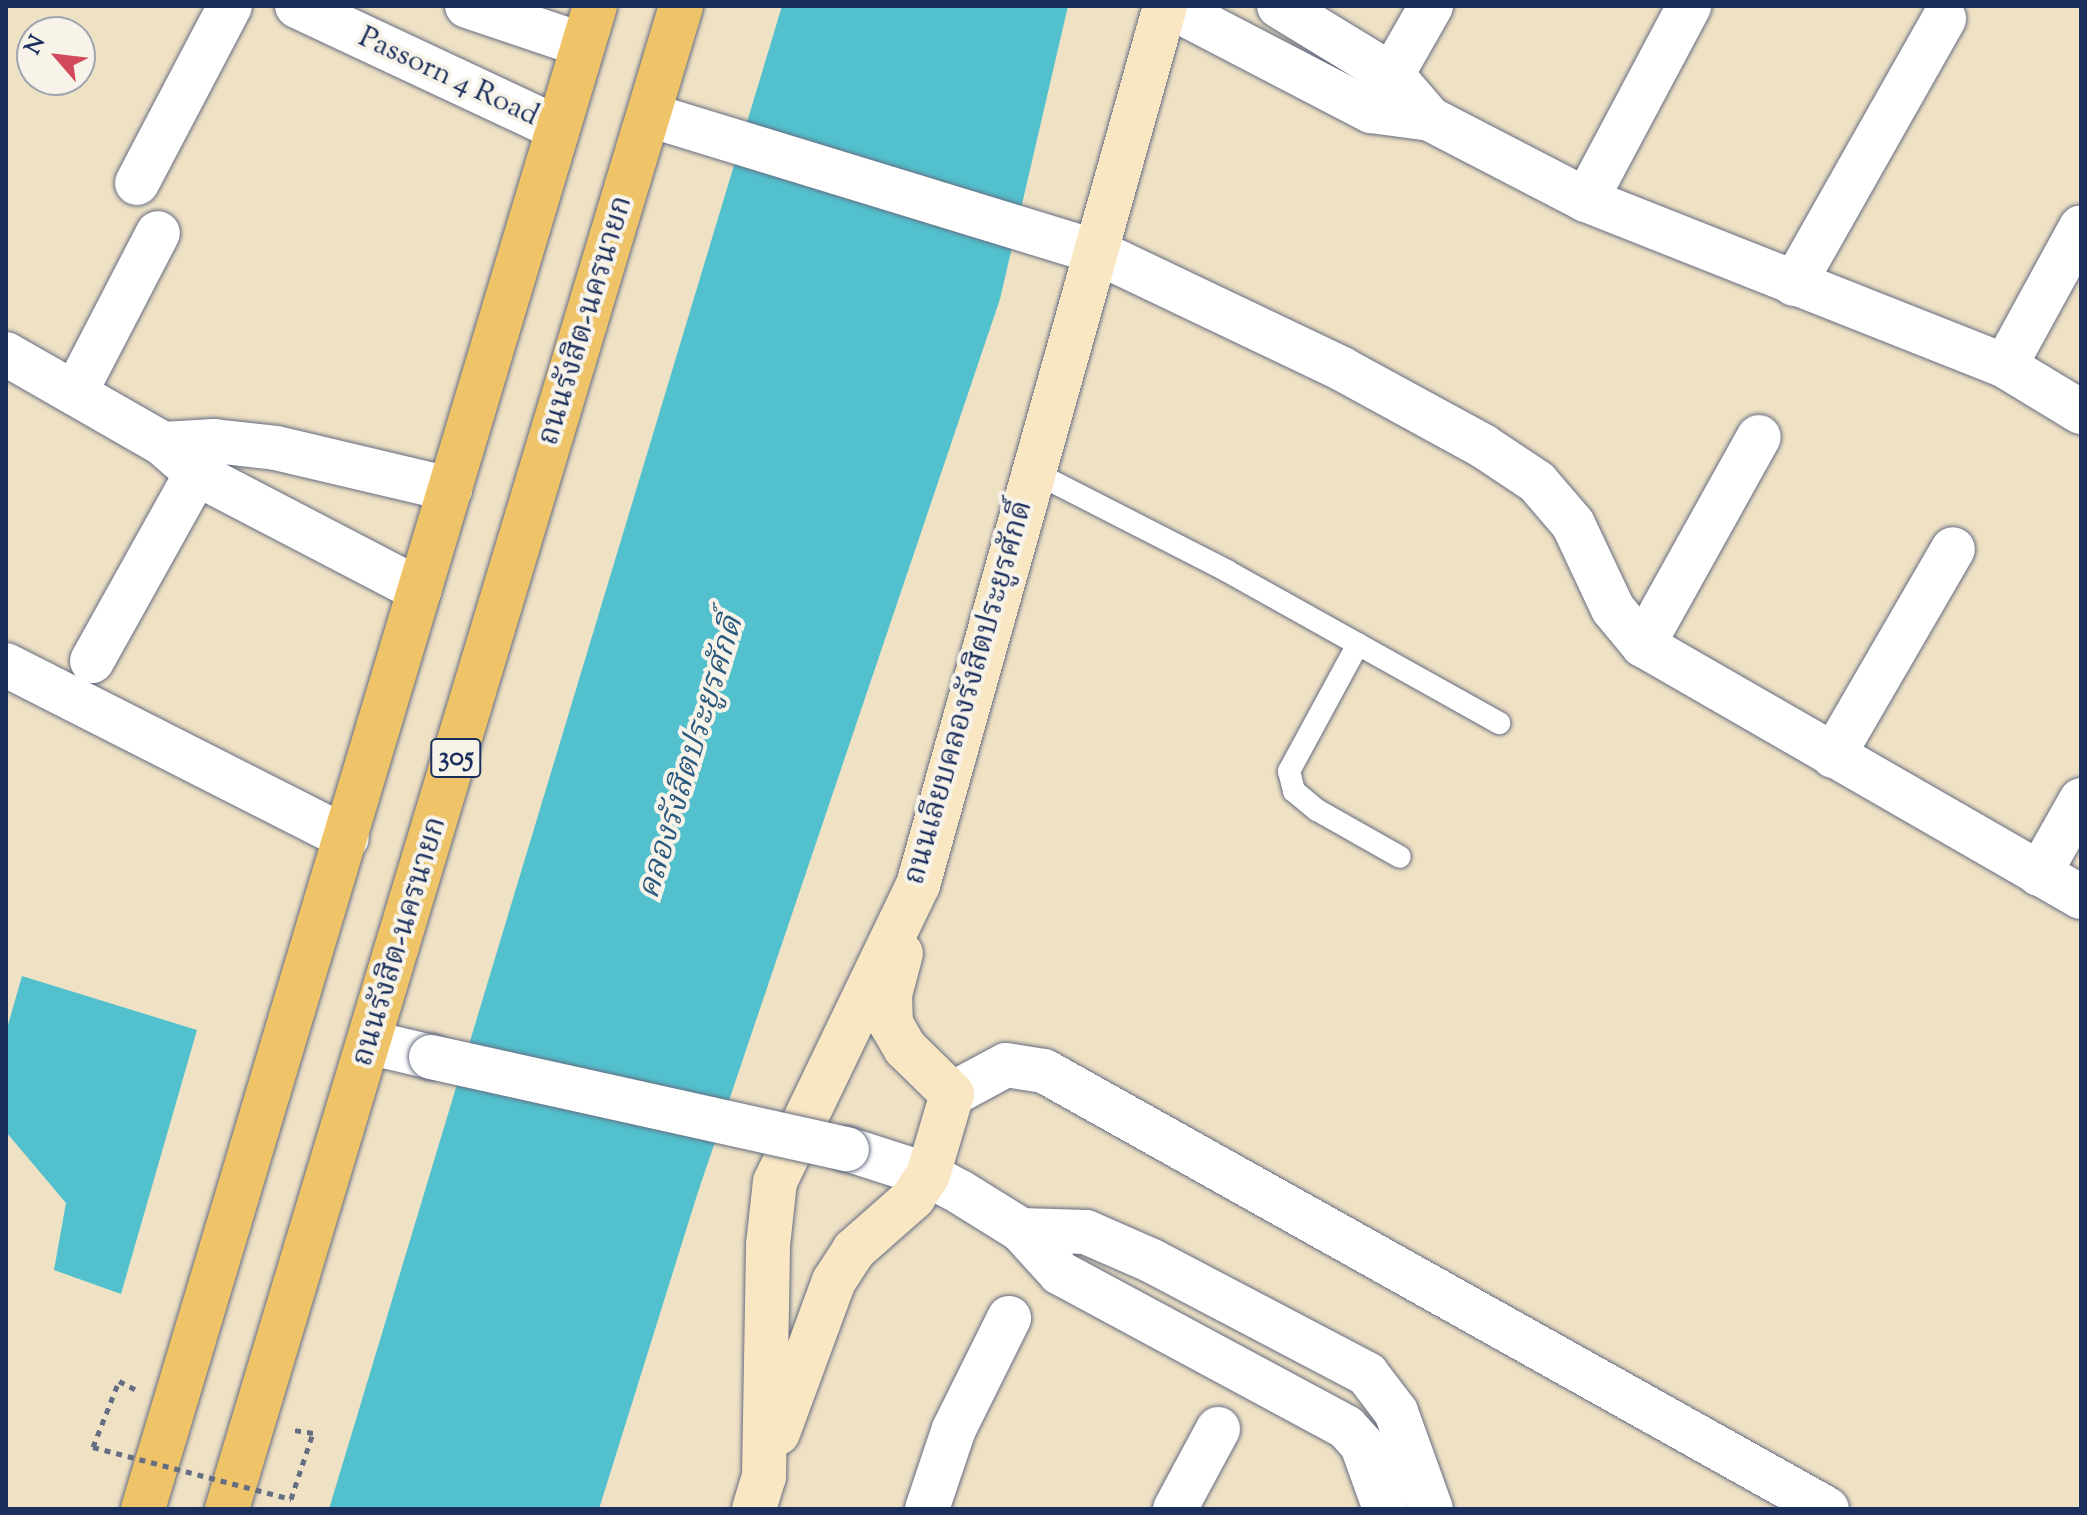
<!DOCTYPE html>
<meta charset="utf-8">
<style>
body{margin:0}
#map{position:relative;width:2087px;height:1515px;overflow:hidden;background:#efe1c4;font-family:"Sorts Mill Goudy","Noto Serif Thai",serif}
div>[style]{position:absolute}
.water>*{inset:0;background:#53c0cd}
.path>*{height:5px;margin-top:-2.5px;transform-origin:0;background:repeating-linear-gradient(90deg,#656d82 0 6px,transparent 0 12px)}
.roads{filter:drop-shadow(0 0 2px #656d82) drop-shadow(0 0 2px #656d82)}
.lane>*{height:22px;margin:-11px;padding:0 11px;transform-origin:11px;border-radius:11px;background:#fff}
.street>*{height:44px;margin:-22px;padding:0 22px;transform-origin:22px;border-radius:22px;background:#fff}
.secondary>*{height:44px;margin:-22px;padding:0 22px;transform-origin:22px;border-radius:22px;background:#f9e7c3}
.primary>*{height:44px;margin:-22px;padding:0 22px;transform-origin:22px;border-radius:22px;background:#efc469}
.path-bridge>*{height:5px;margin-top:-2.5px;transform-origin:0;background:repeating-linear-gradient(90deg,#656d82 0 6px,transparent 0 12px)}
.bridges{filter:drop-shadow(0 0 2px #656d82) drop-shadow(0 0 2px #656d82)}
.street-bridge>*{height:44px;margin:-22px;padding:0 22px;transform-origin:22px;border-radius:22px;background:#fff}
span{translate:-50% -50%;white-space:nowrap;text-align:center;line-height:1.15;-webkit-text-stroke:8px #f7f3e8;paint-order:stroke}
.shield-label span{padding:2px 6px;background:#f7f3e8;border:2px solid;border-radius:6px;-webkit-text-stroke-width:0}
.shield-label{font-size:28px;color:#1b2f5e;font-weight:700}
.street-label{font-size:30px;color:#1b2f5e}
.water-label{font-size:32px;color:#2c5a7f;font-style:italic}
.frame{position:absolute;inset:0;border:8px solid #1b2f5e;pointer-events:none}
.north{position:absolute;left:16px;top:16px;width:80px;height:80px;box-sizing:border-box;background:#f7f3e8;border:2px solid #9fa5b1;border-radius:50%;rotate:298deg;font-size:22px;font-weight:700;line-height:32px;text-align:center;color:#1b2f5e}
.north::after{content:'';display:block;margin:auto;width:28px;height:36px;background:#d1495b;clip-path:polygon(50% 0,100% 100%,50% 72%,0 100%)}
</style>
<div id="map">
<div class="water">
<div style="clip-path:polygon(782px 6px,1068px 6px,1000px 299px,697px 1195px,599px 1509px,329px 1509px)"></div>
<div style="clip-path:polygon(22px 976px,197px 1030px,121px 1294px,54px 1270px,66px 1203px,6px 1132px,6px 1032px)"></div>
</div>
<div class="path">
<div style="left:93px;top:1447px;width:71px;rotate:-68.5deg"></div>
<div style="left:119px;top:1381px;width:18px;rotate:27deg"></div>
<div style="left:291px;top:1499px;width:70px;rotate:-71.6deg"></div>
<div style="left:313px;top:1433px;width:20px;rotate:-171deg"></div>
</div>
<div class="roads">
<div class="lane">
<div style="left:1032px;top:471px;width:219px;rotate:27.1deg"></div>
<div style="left:1227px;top:571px;width:312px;rotate:29.2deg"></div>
<div style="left:1358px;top:644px;width:145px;rotate:118.5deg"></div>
<div style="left:1289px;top:771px;width:21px;rotate:76deg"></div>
<div style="left:1294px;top:791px;width:30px;rotate:40deg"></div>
<div style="left:1317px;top:810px;width:95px;rotate:29.5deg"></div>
</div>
<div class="street">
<div style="left:297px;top:6px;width:287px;rotate:25.1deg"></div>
<div style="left:467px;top:6px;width:122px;rotate:18.6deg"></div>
<div style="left:1169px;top:6px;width:228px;rotate:27.5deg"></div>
<div style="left:1371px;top:111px;width:60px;rotate:7.7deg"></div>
<div style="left:1430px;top:119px;width:176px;rotate:27.4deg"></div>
<div style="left:1586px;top:200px;width:451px;rotate:21.6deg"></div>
<div style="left:2005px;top:366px;width:89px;rotate:31.2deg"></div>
<div style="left:1279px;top:6px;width:132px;rotate:31.4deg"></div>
<div style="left:1392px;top:75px;width:58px;rotate:49.2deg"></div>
<div style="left:1378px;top:99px;width:107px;rotate:-60.3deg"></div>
<div style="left:649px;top:115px;width:466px;rotate:17deg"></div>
<div style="left:1095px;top:251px;width:274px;rotate:25.5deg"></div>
<div style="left:1342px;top:369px;width:161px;rotate:28.6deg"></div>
<div style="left:1483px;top:446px;width:65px;rotate:33.7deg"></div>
<div style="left:1537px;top:482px;width:55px;rotate:49.4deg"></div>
<div style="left:1573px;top:524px;width:94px;rotate:64.8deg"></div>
<div style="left:1613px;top:609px;width:47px;rotate:50.2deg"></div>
<div style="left:1643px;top:645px;width:505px;rotate:29.91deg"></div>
<div style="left:137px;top:183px;width:200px;rotate:-62.3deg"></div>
<div style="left:1586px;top:200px;width:220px;rotate:-62deg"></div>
<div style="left:1794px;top:284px;width:305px;rotate:-60.5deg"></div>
<div style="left:6px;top:354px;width:181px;rotate:29.8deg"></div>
<div style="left:163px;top:444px;width:45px;rotate:41.4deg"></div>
<div style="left:197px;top:474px;width:251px;rotate:27.5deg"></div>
<div style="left:2005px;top:366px;width:158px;rotate:-61.3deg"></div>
<div style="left:75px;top:393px;width:180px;rotate:-62.6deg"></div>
<div style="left:163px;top:444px;width:51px;rotate:-3.4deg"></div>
<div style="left:214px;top:441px;width:62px;rotate:6.4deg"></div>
<div style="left:276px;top:448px;width:179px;rotate:13.3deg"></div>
<div style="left:1643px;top:645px;width:238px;rotate:-60.9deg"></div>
<div style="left:92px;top:661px;width:245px;rotate:-60.9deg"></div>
<div style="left:6px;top:665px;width:382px;rotate:26.9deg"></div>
<div style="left:1833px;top:756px;width:239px;rotate:-59.9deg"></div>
<div style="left:2039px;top:874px;width:85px;rotate:-60.4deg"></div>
<div style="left:371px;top:1043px;width:62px;rotate:13.1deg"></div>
<div style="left:952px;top:1094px;width:61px;rotate:-28.2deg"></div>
<div style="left:1006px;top:1065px;width:38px;rotate:9deg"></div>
<div style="left:1044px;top:1071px;width:897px;rotate:29.22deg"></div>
<div style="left:847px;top:1149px;width:85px;rotate:17.8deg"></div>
<div style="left:928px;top:1175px;width:36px;rotate:28deg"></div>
<div style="left:960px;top:1192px;width:72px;rotate:31.9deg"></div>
<div style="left:1021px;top:1230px;width:58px;rotate:47.8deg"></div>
<div style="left:1060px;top:1273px;width:325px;rotate:28.3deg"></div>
<div style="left:1346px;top:1427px;width:24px;rotate:48deg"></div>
<div style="left:1362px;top:1445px;width:68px;rotate:70.2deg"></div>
<div style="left:1021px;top:1230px;width:65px;rotate:1.8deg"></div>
<div style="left:1086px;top:1232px;width:72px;rotate:23.7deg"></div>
<div style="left:1152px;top:1261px;width:243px;rotate:27.7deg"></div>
<div style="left:1367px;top:1374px;width:48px;rotate:52.7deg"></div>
<div style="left:1396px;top:1412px;width:103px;rotate:70.2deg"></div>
<div style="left:927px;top:1509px;width:84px;rotate:-71.4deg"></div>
<div style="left:954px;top:1429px;width:124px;rotate:-63.6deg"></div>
<div style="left:1175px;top:1509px;width:91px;rotate:-61.7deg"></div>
</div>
<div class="secondary">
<div style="left:778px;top:1433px;width:162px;rotate:-69.8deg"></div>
<div style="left:834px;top:1281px;width:37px;rotate:-57deg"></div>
<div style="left:854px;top:1250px;width:79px;rotate:-41.4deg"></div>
<div style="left:913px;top:1198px;width:27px;rotate:-57deg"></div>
<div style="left:928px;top:1175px;width:84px;rotate:-73.5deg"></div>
<div style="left:952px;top:1094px;width:66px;rotate:-135.6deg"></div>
<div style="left:905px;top:1048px;width:28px;rotate:-120deg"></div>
<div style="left:891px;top:1024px;width:29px;rotate:-92deg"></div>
<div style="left:890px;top:995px;width:43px;rotate:-75.3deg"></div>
<div style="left:754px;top:1509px;width:34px;rotate:-73deg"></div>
<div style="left:764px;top:1477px;width:232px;rotate:-89deg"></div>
<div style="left:768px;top:1245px;width:63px;rotate:-83.7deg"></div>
<div style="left:775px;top:1182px;width:330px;rotate:-64.3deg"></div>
<div style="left:918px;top:885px;width:913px;rotate:-74.3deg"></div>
</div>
<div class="primary">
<div style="left:143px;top:1509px;width:1569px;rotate:-73.26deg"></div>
<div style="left:227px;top:1509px;width:1570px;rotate:-73.19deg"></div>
</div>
</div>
<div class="path-bridge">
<div style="left:93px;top:1447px;width:205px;rotate:14.7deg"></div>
</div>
<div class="bridges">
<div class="street-bridge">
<div style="left:431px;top:1057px;width:426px;rotate:12.5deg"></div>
</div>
</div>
<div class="shield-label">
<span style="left:456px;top:758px">305</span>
</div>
<div class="street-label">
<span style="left:448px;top:78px;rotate:25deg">Passorn 4 Road</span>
<span style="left:587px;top:321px;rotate:-73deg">ถนนรังสิต-นครนายก</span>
<span style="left:970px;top:693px;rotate:-74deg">ถนนเลียบคลองรังสิตประยูรศักดิ์</span>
<span style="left:401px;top:942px;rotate:-73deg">ถนนรังสิต-นครนายก</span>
</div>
<div class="water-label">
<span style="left:692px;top:758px;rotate:-73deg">คลองรังสิตประยูรศักดิ์</span>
</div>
<div class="frame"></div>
<div class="north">N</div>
</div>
